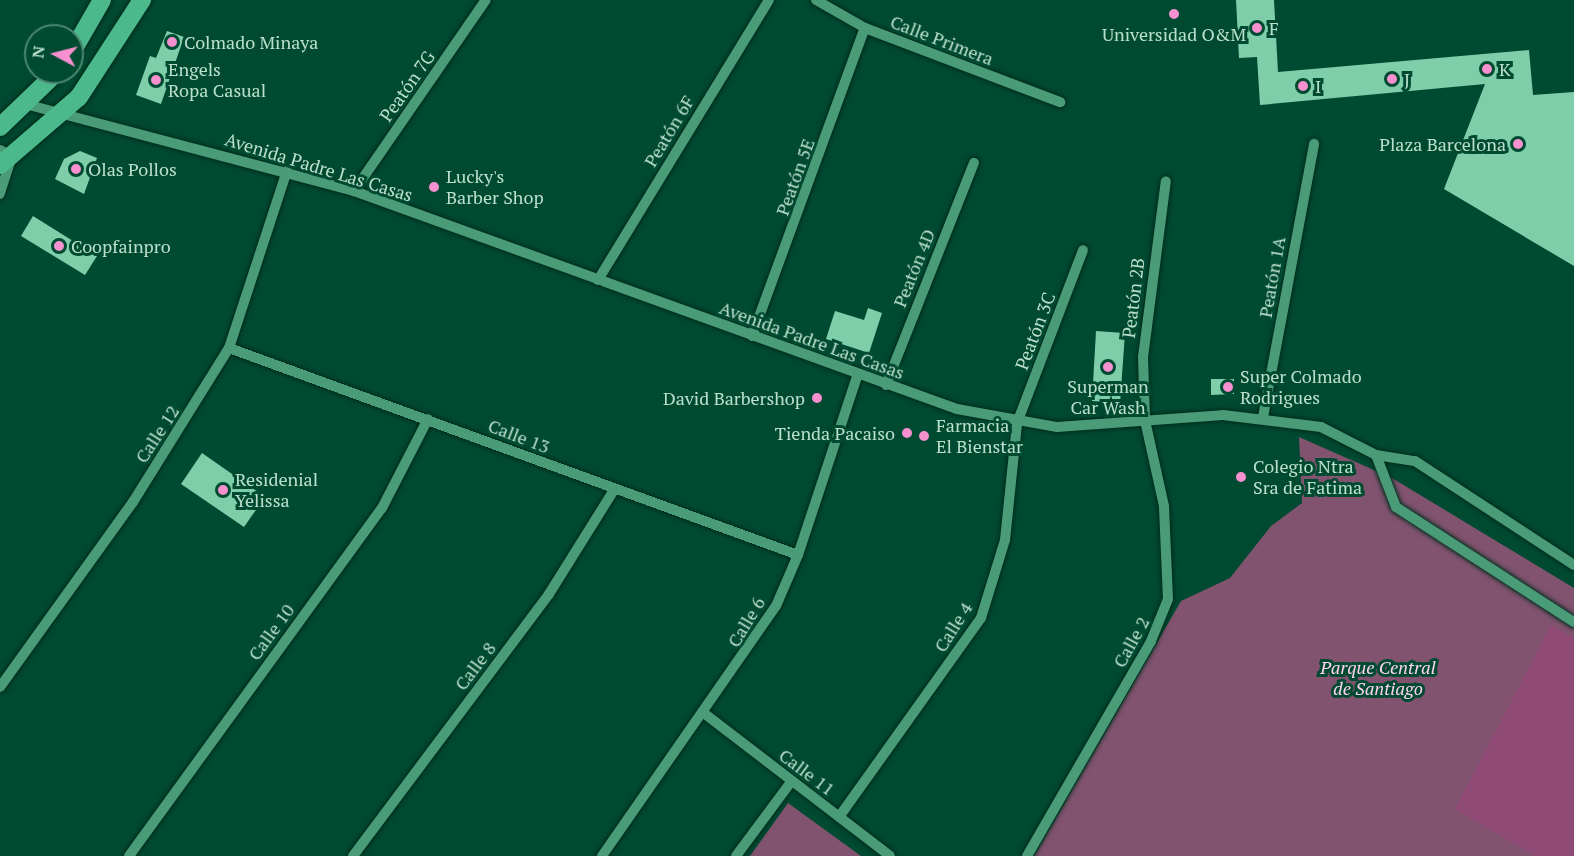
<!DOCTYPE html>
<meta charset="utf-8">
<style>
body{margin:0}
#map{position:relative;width:1574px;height:856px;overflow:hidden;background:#014a32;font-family:"PT Serif",serif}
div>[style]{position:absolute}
.green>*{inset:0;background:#81536f}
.forest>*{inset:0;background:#8f4b76}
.building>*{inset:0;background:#7ecfa9}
.roads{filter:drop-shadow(0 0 2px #002d1c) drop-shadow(0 0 2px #002d1c)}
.minor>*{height:10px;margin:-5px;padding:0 5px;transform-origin:5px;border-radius:5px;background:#4a9b78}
.highway>*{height:18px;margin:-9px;padding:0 9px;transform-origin:9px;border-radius:9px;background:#4bb98b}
.dots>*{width:16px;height:16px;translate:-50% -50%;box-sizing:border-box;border:3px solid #014a32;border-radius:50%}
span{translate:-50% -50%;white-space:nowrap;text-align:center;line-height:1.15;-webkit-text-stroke:6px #014a32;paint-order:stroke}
.poi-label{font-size:18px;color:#bae0cc}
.left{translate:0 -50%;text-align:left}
.right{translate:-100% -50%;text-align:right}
.street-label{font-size:18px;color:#bae0cc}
.park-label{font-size:18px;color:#fed5ec;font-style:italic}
.north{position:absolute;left:24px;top:24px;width:60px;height:60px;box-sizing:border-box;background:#014a32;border:2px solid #4b8670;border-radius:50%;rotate:277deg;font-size:16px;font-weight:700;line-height:24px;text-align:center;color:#bae0cc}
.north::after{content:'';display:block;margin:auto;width:21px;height:27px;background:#f690cf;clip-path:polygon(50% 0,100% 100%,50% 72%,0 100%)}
</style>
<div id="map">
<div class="green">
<div style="clip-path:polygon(1299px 437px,1392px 478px,1574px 588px,1574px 856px,1034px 856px,1181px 601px,1230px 578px,1271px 526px,1302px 503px)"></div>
<div style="clip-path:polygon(788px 803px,861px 856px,750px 856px)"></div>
</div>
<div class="forest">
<div style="clip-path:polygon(1551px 625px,1574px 639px,1574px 856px,1535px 856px,1455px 809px)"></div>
</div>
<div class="building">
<div style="clip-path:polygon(1236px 0,1274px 0,1278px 72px,1529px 50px,1533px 95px,1574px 92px,1574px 266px,1444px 189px,1485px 84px,1260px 105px,1257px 57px,1239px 58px)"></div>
<div style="clip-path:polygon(167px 31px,184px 37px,161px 104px,136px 95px,150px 56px,156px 58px)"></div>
<div style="clip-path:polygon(80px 151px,97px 158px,84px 194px,55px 179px,64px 159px)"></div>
<div style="clip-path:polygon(33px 216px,97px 256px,85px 275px,21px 236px)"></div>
<div style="clip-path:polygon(868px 308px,882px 313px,869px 353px,826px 339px,835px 311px,864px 320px)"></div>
<div style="clip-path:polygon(1096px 331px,1125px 333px,1120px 403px,1092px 401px)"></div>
<div style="clip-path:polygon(1211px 379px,1234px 379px,1234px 394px,1211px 395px)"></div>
<div style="clip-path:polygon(202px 453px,265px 497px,244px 527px,181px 484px)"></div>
</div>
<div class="roads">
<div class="minor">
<div style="left:816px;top:0;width:56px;rotate:29.7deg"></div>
<div style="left:865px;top:28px;width:209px;rotate:20.8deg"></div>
<div style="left:29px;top:105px;width:336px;rotate:14.8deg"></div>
<div style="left:354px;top:191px;width:641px;rotate:19.88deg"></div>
<div style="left:957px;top:409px;width:102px;rotate:10.2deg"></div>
<div style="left:1057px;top:427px;width:166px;rotate:-4.1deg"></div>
<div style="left:1223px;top:415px;width:99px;rotate:7deg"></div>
<div style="left:1321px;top:427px;width:62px;rotate:27deg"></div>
<div style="left:1376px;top:455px;width:39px;rotate:9deg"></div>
<div style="left:1415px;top:461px;width:190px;rotate:33.2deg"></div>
<div style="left:0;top:150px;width:13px;rotate:27deg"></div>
<div style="left:12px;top:156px;width:40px;rotate:108deg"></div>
<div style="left:354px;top:191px;width:232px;rotate:-55.4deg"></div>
<div style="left:598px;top:280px;width:328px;rotate:-58.6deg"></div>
<div style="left:752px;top:336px;width:328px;rotate:-69.9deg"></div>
<div style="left:229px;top:348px;width:605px;rotate:19.99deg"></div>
<div style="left:886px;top:385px;width:239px;rotate:-68.4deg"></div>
<div style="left:1263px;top:417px;width:278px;rotate:-79.4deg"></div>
<div style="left:1376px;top:455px;width:56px;rotate:69deg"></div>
<div style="left:1396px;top:507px;width:212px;rotate:32.9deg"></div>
<div style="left:0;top:687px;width:228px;rotate:-54.3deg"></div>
<div style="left:133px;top:502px;width:181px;rotate:-58.1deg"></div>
<div style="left:229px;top:348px;width:186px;rotate:-71.9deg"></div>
<div style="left:705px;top:714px;width:233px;rotate:37.5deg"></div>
<div style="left:839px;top:817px;width:244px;rotate:-54.5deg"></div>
<div style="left:981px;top:618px;width:82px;rotate:-72.9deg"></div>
<div style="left:1005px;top:540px;width:118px;rotate:-84.1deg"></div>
<div style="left:1017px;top:423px;width:185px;rotate:-69.1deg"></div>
<div style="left:129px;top:856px;width:430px;rotate:-54deg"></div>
<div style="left:382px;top:508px;width:100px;rotate:-62.7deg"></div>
<div style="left:353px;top:856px;width:327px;rotate:-53.2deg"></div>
<div style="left:549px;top:594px;width:123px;rotate:-58deg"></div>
<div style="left:602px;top:856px;width:305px;rotate:-55.2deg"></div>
<div style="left:776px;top:606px;width:56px;rotate:-66.7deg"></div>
<div style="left:798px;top:555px;width:191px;rotate:-71.7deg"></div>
<div style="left:736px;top:856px;width:92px;rotate:-53.4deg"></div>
<div style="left:1027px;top:856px;width:248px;rotate:-60deg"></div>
<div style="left:1151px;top:641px;width:45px;rotate:-68deg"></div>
<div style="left:1168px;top:599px;width:93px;rotate:-92.5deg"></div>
<div style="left:1164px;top:506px;width:88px;rotate:-102.5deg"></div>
<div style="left:1145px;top:420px;width:63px;rotate:-91.8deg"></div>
<div style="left:1143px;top:357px;width:177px;rotate:-82.6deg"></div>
</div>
<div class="highway">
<div style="left:72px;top:52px;width:60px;rotate:-60deg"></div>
<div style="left:0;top:127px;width:79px;rotate:-44deg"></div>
<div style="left:0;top:165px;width:104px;rotate:-40.7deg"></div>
<div style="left:79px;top:97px;width:116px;rotate:-57deg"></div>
</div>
</div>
<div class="dots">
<div style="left:1174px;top:14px;background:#f690cf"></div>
<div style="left:1257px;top:28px;background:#f690cf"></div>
<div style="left:172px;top:42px;background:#f690cf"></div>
<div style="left:1487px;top:69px;background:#f690cf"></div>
<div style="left:1392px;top:79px;background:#f690cf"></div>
<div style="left:156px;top:80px;background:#f690cf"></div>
<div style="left:1303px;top:86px;background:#f690cf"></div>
<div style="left:1518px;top:144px;background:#f690cf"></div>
<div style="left:76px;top:169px;background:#f690cf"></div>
<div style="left:434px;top:187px;background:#f690cf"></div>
<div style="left:59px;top:246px;background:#f690cf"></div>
<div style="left:1108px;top:367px;background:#f690cf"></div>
<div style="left:1228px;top:387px;background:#f690cf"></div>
<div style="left:817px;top:398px;background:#f690cf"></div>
<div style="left:907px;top:433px;background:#f690cf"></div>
<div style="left:924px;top:436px;background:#f690cf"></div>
<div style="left:1241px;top:477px;background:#f690cf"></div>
<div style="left:223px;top:490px;background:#f690cf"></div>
</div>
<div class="poi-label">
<span class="left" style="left:1269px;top:28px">F</span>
<span style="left:1174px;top:34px">Universidad O&amp;M</span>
<span class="left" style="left:184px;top:42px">Colmado Minaya</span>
<span class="left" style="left:1499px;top:69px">K</span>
<span class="left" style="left:168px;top:80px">Engels<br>Ropa Casual</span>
<span class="left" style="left:1404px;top:79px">J</span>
<span class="left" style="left:1315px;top:86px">I</span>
<span class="right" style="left:1506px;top:144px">Plaza Barcelona</span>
<span class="left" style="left:88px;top:169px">Olas Pollos</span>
<span class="left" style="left:446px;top:187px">Lucky's<br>Barber Shop</span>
<span class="left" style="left:71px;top:246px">Coopfainpro</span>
<span class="left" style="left:1240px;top:387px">Super Colmado<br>Rodrigues</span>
<span style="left:1108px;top:397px">Superman<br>Car Wash</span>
<span class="right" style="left:805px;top:398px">David Barbershop</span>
<span class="left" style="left:936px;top:436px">Farmacia<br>El Bienstar</span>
<span class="right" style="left:895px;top:433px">Tienda Pacaiso</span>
<span class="left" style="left:1253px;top:477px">Colegio Ntra<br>Sra de Fatima</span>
<span class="left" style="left:235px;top:490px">Residenial<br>Yelissa</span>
</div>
<div class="street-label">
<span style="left:942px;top:40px;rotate:21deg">Calle Primera</span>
<span style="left:407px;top:86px;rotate:-55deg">Peatón 7G</span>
<span style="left:669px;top:131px;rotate:-59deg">Peatón 6F</span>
<span style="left:319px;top:167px;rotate:17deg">Avenida Padre Las Casas</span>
<span style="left:795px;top:177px;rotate:-70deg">Peatón 5E</span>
<span style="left:914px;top:268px;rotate:-68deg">Peatón 4D</span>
<span style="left:1272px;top:277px;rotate:-80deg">Peatón 1A</span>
<span style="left:1133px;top:298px;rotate:-83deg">Peatón 2B</span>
<span style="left:1035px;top:331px;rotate:-69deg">Peatón 3C</span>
<span style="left:812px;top:340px;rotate:20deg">Avenida Padre Las Casas</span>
<span style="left:157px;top:434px;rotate:-57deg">Calle 12</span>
<span style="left:519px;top:436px;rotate:21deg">Calle 13</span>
<span style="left:746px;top:622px;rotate:-59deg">Calle 6</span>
<span style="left:953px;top:627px;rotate:-58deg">Calle 4</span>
<span style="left:271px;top:632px;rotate:-54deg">Calle 10</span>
<span style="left:1131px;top:642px;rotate:-61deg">Calle 2</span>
<span style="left:475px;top:666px;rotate:-53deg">Calle 8</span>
<span style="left:807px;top:772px;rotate:37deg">Calle 11</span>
</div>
<div class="park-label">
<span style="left:1378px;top:678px">Parque Central<br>de Santiago</span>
</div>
<div class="north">N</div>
</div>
